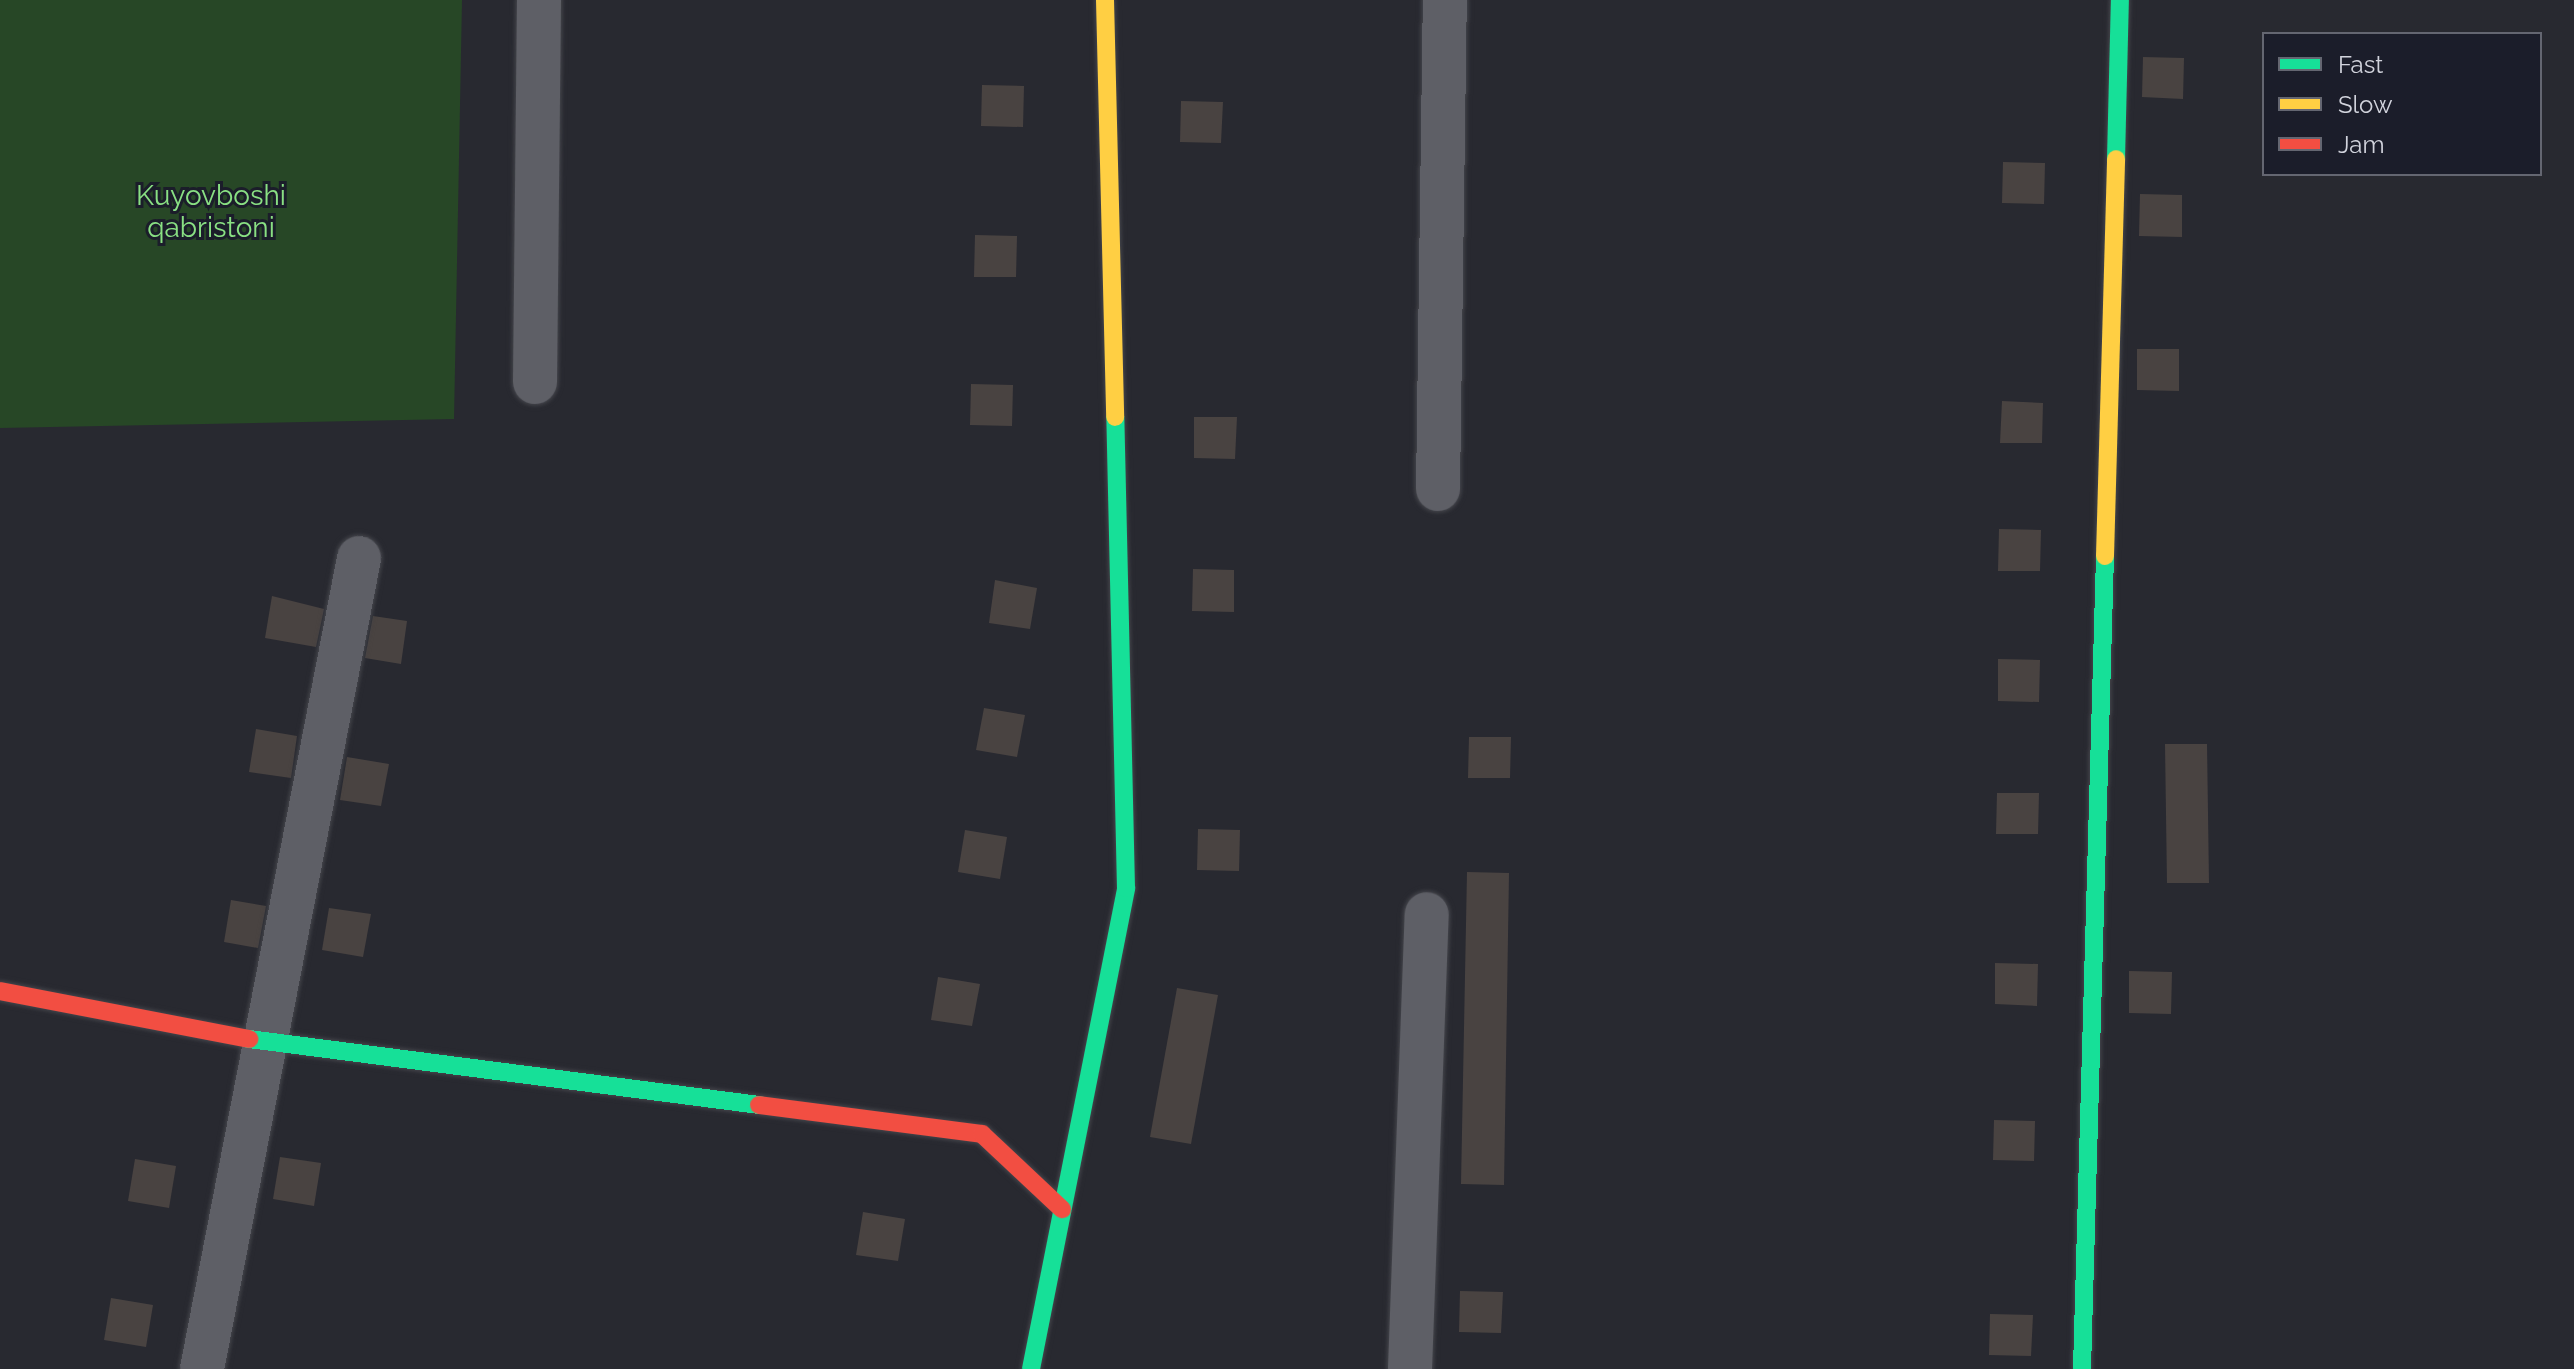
<!DOCTYPE html>
<style>
body{margin:0}
#map{position:relative;width:2574px;height:1369px;overflow:hidden;background:#282930;font-family:Raleway,sans-serif}
div>[style]{position:absolute}
.green>*{inset:0;background:#274726}
.building>*{inset:0;background:#494341}
.roads{filter:drop-shadow(0 0 2px #44454b) drop-shadow(0 0 2px #44454b)}
.street>*{height:44px;margin:-22px;padding:0 22px;transform-origin:22px;border-radius:22px;background:#5e5f66}
.fast>*{height:18px;margin:-9px;padding:0 9px;transform-origin:9px;border-radius:9px;background:#16e098}
.slow>*{height:18px;margin:-9px;padding:0 9px;transform-origin:9px;border-radius:9px;background:#ffcf43}
.jam>*{height:18px;margin:-9px;padding:0 9px;transform-origin:9px;border-radius:9px;background:#f24e42}
span{translate:-50% -50%;white-space:nowrap;text-align:center;line-height:1.15;-webkit-text-stroke:6px #1b1d2a;paint-order:stroke}
.park-label{font-size:28px;color:#89e083}
.legend{position:absolute;left:2262px;top:32px;width:280px;height:144px;box-sizing:border-box;background:#1b1d2a;border:2px solid #646671;margin:0;padding:10px 14px;list-style:none;font-size:24px;color:#d1d3dc}
.legend li{display:flex;align-items:center;gap:16px;height:40px}
.legend b{width:40px;border:2px solid #646671}
</style>
<div id="map">
<div class="green">
<div style="clip-path:polygon(0 0,462px 0,454px 419px,0 428px)"></div>
</div>
<div class="building">
<div style="clip-path:polygon(2143px 57px,2184px 58px,2183px 99px,2142px 97px)"></div>
<div style="clip-path:polygon(982px 85px,1024px 86px,1023px 127px,981px 126px)"></div>
<div style="clip-path:polygon(1181px 101px,1223px 102px,1221px 143px,1180px 142px)"></div>
<div style="clip-path:polygon(2003px 162px,2045px 163px,2044px 204px,2002px 203px)"></div>
<div style="clip-path:polygon(2140px 194px,2182px 195px,2182px 237px,2139px 236px)"></div>
<div style="clip-path:polygon(975px 235px,1017px 236px,1016px 277px,974px 277px)"></div>
<div style="clip-path:polygon(2137px 349px,2179px 349px,2179px 391px,2137px 390px)"></div>
<div style="clip-path:polygon(971px 384px,1013px 385px,1012px 426px,970px 425px)"></div>
<div style="clip-path:polygon(2002px 401px,2043px 403px,2042px 443px,2000px 443px)"></div>
<div style="clip-path:polygon(1194px 417px,1237px 417px,1235px 459px,1194px 458px)"></div>
<div style="clip-path:polygon(1999px 529px,2041px 530px,2040px 571px,1998px 571px)"></div>
<div style="clip-path:polygon(1193px 569px,1234px 570px,1234px 612px,1192px 611px)"></div>
<div style="clip-path:polygon(995px 580px,1037px 588px,1030px 629px,989px 623px)"></div>
<div style="clip-path:polygon(272px 596px,324px 609px,316px 647px,265px 638px)"></div>
<div style="clip-path:polygon(373px 616px,407px 621px,401px 664px,365px 658px)"></div>
<div style="clip-path:polygon(1998px 659px,2040px 660px,2039px 702px,1998px 701px)"></div>
<div style="clip-path:polygon(984px 708px,1025px 715px,1017px 757px,976px 750px)"></div>
<div style="clip-path:polygon(256px 729px,297px 736px,291px 778px,249px 772px)"></div>
<div style="clip-path:polygon(1469px 737px,1511px 737px,1510px 778px,1468px 778px)"></div>
<div style="clip-path:polygon(2165px 744px,2207px 744px,2209px 883px,2167px 883px)"></div>
<div style="clip-path:polygon(347px 757px,389px 764px,381px 806px,340px 800px)"></div>
<div style="clip-path:polygon(1997px 793px,2039px 793px,2038px 834px,1996px 834px)"></div>
<div style="clip-path:polygon(1198px 829px,1240px 830px,1239px 871px,1197px 870px)"></div>
<div style="clip-path:polygon(965px 830px,1007px 837px,1000px 879px,958px 872px)"></div>
<div style="clip-path:polygon(1467px 872px,1509px 873px,1504px 1185px,1461px 1184px)"></div>
<div style="clip-path:polygon(231px 900px,266px 906px,258px 948px,224px 942px)"></div>
<div style="clip-path:polygon(329px 908px,371px 914px,363px 957px,322px 950px)"></div>
<div style="clip-path:polygon(1995px 963px,2038px 964px,2037px 1006px,1995px 1004px)"></div>
<div style="clip-path:polygon(2129px 971px,2172px 972px,2171px 1014px,2129px 1013px)"></div>
<div style="clip-path:polygon(938px 977px,980px 984px,972px 1026px,931px 1020px)"></div>
<div style="clip-path:polygon(1177px 988px,1218px 995px,1191px 1144px,1150px 1137px)"></div>
<div style="clip-path:polygon(1994px 1120px,2035px 1121px,2034px 1161px,1993px 1160px)"></div>
<div style="clip-path:polygon(280px 1157px,321px 1163px,314px 1206px,273px 1199px)"></div>
<div style="clip-path:polygon(135px 1159px,176px 1166px,169px 1208px,128px 1201px)"></div>
<div style="clip-path:polygon(863px 1212px,905px 1219px,898px 1261px,856px 1255px)"></div>
<div style="clip-path:polygon(1460px 1291px,1503px 1292px,1501px 1333px,1459px 1332px)"></div>
<div style="clip-path:polygon(111px 1298px,153px 1305px,146px 1347px,104px 1340px)"></div>
<div style="clip-path:polygon(1990px 1314px,2033px 1315px,2031px 1356px,1989px 1355px)"></div>
</div>
<div class="roads">
<div class="street">
<div style="left:535px;top:382px;width:382px;rotate:-89.4deg"></div>
<div style="left:1438px;top:489px;width:489px;rotate:-89.2deg"></div>
<div style="left:202px;top:1369px;width:826px;rotate:-79.04deg"></div>
<div style="left:1410px;top:1369px;width:455px;rotate:-87.9deg"></div>
</div>
<div class="fast">
<div style="left:2116px;top:159px;width:159px;rotate:-88.6deg"></div>
<div style="left:249px;top:1039px;width:514px;rotate:7.37deg"></div>
<div style="left:1031px;top:1369px;width:490px;rotate:-78.8deg"></div>
<div style="left:1126px;top:888px;width:471px;rotate:-91.3deg"></div>
<div style="left:2082px;top:1369px;width:813px;rotate:-88.38deg"></div>
</div>
<div class="slow">
<div style="left:1105px;top:0;width:417px;rotate:88.6deg"></div>
<div style="left:2105px;top:556px;width:397px;rotate:-88.4deg"></div>
</div>
<div class="jam">
<div style="left:0;top:991px;width:254px;rotate:10.9deg"></div>
<div style="left:759px;top:1105px;width:225px;rotate:7.4deg"></div>
<div style="left:982px;top:1134px;width:110px;rotate:43.2deg"></div>
</div>
</div>
<div class="park-label">
<span style="left:211px;top:212px">Kuyovboshi<br>qabristoni</span>
</div>
<ul class="legend">
<li><b style="height:10px;background:#16e098"></b>Fast</li>
<li><b style="height:10px;background:#ffcf43"></b>Slow</li>
<li><b style="height:10px;background:#f24e42"></b>Jam</li>
</ul>
</div>
